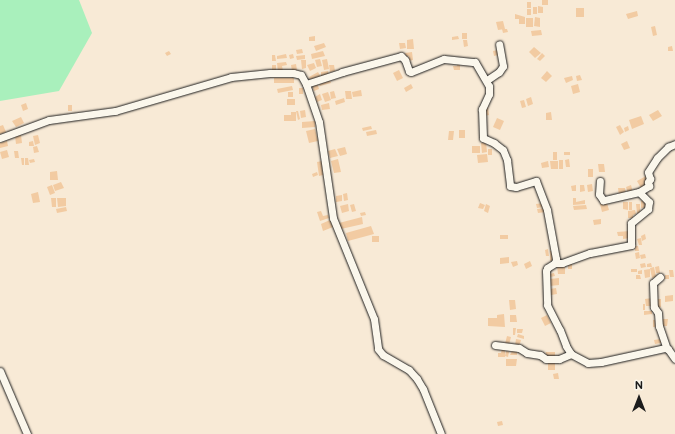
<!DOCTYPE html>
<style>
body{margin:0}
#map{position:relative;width:675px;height:434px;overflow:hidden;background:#f8ead6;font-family:"Balsamiq Sans",sans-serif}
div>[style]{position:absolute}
.green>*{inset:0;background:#a9f0bc}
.building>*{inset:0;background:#f2cba2}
.roads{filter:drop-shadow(0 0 1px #1c1c1c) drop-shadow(0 0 1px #1c1c1c)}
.minor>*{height:7px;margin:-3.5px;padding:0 3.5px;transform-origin:3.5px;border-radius:3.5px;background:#fbf7ec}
span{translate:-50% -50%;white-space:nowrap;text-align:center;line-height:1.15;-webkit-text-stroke:3px #fbf7ec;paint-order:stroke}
.north{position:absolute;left:619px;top:378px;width:40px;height:40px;-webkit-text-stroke:3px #fbf7ec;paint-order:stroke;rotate:0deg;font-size:11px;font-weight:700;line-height:16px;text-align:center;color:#1c1c1c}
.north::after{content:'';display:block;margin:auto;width:14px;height:18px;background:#1c1c1c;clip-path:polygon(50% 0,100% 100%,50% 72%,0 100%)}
</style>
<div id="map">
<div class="green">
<div style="clip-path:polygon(0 0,79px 0,92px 33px,59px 91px,0 101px)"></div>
</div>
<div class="building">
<div style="clip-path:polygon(542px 0,548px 0,548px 5px,542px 5px)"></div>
<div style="clip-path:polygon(527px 2px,531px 2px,531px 8px,527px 8px)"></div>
<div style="clip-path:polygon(538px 6px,543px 7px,543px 13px,538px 13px)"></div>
<div style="clip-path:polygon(533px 7px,537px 7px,537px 14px,533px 14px)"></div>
<div style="clip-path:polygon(576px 8px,584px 8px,584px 17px,576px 17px)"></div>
<div style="clip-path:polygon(527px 9px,531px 9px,531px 15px,527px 15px)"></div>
<div style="clip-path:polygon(637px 11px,638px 16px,628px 19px,626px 14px)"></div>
<div style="clip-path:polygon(515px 14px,525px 17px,525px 24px,519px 24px,519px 19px,515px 19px)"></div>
<div style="clip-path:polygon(535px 17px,540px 18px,540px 27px,534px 26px)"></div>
<div style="clip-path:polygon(526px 18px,533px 18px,533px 27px,526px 27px)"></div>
<div style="clip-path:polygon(503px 21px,505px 29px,498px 30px,496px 22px)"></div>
<div style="clip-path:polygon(655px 26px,657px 35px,653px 36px,651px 27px)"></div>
<div style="clip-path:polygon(502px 29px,507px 29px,508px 32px,503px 33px)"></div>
<div style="clip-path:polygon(541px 30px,542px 35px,532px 36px,531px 31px)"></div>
<div style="clip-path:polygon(462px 33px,467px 33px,467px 39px,462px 39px)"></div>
<div style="clip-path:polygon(315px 36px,315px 41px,309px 41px,309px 37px)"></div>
<div style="clip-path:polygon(458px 36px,459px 39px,452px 40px,452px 37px)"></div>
<div style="clip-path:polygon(413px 39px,414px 49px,407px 49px,407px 40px)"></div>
<div style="clip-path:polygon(463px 40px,467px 40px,468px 46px,464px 47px)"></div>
<div style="clip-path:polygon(324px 43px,326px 47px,316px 51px,314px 46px)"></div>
<div style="clip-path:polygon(399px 43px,405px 43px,406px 48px,400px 49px)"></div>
<div style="clip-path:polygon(672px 46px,673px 51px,668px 51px,668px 47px)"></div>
<div style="clip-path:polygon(534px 47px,541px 53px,535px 58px,529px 52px)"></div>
<div style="clip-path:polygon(302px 49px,303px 53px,297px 54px,296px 50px)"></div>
<div style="clip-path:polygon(498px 50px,498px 55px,494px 56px,493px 51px)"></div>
<div style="clip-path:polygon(169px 51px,171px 54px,167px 56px,165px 53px)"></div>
<div style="clip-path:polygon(323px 51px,325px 56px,312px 59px,311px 54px)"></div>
<div style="clip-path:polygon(412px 52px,413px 60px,409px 61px,409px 56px,406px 57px,405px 53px)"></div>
<div style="clip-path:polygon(542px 53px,545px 56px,540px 61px,537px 59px)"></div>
<div style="clip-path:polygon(286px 54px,287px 58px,277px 59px,277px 56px)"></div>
<div style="clip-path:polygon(293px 54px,294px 58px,290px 59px,289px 55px)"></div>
<div style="clip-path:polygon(272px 55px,275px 55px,276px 61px,272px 61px)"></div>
<div style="clip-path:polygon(305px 55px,305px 59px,297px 60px,296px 56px)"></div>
<div style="clip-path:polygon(320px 59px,322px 66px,317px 67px,315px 60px)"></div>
<div style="clip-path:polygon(327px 59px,329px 69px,324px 70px,322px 60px)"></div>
<div style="clip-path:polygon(301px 60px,306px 60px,306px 68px,302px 69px)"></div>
<div style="clip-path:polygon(286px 62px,287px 65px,282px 66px,283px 71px,278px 72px,277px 63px)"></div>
<div style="clip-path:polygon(457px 62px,460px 62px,460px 70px,454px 70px,453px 66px,457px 66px)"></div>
<div style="clip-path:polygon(314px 63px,316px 68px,310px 71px,307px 65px)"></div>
<div style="clip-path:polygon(296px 64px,297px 70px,292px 71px,291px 65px)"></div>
<div style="clip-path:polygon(272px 65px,276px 65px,276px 70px,272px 70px)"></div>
<div style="clip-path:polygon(329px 65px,334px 65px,335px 71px,330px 72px)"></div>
<div style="clip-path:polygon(399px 70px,403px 78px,397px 81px,393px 73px)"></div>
<div style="clip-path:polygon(328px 71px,329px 76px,321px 77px,321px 72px)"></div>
<div style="clip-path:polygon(547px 71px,552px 76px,546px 82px,541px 78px)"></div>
<div style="clip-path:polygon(318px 72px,321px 77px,312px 81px,309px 77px)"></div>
<div style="clip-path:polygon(580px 75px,582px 80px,577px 81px,576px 76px)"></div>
<div style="clip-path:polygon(572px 76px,573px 80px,566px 83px,564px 78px)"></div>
<div style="clip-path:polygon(274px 78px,294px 78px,294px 83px,274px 83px)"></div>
<div style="clip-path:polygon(329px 78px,331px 83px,320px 86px,318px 81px)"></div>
<div style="clip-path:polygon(317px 82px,319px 89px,314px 91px,312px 84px)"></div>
<div style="clip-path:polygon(411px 84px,413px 88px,406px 92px,404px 88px)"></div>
<div style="clip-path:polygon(578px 84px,580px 92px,573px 94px,571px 86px)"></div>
<div style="clip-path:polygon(292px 86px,293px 90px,278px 93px,277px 89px)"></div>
<div style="clip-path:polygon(299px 88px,303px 88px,303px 94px,299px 94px)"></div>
<div style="clip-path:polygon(361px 90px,362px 96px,353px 97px,352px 92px)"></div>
<div style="clip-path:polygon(334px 91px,336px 98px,331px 99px,330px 92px)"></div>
<div style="clip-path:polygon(345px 91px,351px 91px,352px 99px,346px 99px)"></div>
<div style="clip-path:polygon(288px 92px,293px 92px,293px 97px,288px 97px)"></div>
<div style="clip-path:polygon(328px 92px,331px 100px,325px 102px,322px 94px)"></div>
<div style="clip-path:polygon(320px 94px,322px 100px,317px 102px,315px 97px)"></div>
<div style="clip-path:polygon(531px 97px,533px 104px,528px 106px,526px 99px)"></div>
<div style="clip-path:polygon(344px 98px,345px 102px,336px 105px,335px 101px)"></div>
<div style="clip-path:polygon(287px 99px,295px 99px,295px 105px,287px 105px)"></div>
<div style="clip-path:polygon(524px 100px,526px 107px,522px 108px,520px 101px)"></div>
<div style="clip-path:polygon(26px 103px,28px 109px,23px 111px,21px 105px)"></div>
<div style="clip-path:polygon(329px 103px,330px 109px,322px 110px,321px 105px)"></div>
<div style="clip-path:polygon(68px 105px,72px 105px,72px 111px,68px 111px)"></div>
<div style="clip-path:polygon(488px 107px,489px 115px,484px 116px,483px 108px)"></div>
<div style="clip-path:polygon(305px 110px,306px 117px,301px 118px,300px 111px)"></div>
<div style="clip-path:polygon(658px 110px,662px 116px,653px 121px,649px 115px)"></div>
<div style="clip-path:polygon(296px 111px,298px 111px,300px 119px,298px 120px)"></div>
<div style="clip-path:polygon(291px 112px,296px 112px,296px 121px,284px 121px,284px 115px,291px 115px)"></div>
<div style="clip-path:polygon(551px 112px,552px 120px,546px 120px,546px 113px)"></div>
<div style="clip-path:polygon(641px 116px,644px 124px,632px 129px,629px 120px)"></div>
<div style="clip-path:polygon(21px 117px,24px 123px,16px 127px,12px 121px)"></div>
<div style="clip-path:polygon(497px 118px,504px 121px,500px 130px,493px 127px)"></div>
<div style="clip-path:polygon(315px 121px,315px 127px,302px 128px,302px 122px)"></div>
<div style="clip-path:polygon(3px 125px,6px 132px,0 134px,0 126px)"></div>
<div style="clip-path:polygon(620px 125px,624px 132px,620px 135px,616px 127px)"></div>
<div style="clip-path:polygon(371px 126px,372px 129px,363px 131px,362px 128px)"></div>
<div style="clip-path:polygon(628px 126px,629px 130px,625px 132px,624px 128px)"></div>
<div style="clip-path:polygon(315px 129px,318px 141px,309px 143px,306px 131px)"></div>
<div style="clip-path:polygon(376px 130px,377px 134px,367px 136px,366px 132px)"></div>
<div style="clip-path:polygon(459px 130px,465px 130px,465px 138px,459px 138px)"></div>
<div style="clip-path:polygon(449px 131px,454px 131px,453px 140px,448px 140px)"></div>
<div style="clip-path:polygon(21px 135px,22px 143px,16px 144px,15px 136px)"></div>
<div style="clip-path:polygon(38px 135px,40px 143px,35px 145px,33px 136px)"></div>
<div style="clip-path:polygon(7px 141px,8px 146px,0 148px,0 143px)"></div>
<div style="clip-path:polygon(33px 141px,34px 146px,29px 146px,29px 142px)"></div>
<div style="clip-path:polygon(627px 141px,630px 148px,624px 150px,621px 144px)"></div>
<div style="clip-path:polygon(486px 142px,487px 152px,482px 153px,481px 143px)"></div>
<div style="clip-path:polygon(37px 146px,39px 152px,34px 153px,33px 147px)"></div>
<div style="clip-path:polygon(472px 146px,480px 146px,480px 153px,472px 153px)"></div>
<div style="clip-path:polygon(345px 147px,347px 154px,340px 156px,337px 149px)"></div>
<div style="clip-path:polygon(335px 149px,338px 156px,330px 158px,328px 151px)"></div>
<div style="clip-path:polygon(488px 149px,492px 149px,492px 155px,488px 155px)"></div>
<div style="clip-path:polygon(7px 150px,9px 157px,2px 159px,0 152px)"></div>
<div style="clip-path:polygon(14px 151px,18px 151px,19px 158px,15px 158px)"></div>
<div style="clip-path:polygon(553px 152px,557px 152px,557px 160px,553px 160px)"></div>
<div style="clip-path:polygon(564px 152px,570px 152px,570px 155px,564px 155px)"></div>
<div style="clip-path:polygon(487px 154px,488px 162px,478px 163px,477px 155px)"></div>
<div style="clip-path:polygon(21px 158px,24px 158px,24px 165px,22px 165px)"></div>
<div style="clip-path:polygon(25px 158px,28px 158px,29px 165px,25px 165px)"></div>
<div style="clip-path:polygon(34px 159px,35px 162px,30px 163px,29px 160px)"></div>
<div style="clip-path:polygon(338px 159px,341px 172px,334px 173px,331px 161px)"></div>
<div style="clip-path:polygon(569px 159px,570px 167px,566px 167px,565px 160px)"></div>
<div style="clip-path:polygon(559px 160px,563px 160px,563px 169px,559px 169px)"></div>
<div style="clip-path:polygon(322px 161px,323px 175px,319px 176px,317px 162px)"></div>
<div style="clip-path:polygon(548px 161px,549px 167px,542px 168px,541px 163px)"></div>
<div style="clip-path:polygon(550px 161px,558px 161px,558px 169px,551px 169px)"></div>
<div style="clip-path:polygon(598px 164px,604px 164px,605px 172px,599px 172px)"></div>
<div style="clip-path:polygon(588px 169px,593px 169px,593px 177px,588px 177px)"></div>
<div style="clip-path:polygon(57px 171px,58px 180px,50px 180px,50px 172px)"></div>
<div style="clip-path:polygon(317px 172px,318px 175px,313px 177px,312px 174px)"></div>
<div style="clip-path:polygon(646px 176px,647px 185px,641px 188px,637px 181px)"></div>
<div style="clip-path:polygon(61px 182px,64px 188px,55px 191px,53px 185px)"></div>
<div style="clip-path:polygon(592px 184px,593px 191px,588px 192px,587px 185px)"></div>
<div style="clip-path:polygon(52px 185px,55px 193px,50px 195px,47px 187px)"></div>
<div style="clip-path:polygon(576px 185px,576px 191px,572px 191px,571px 186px)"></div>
<div style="clip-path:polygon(580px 185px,584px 185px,585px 191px,580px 192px)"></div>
<div style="clip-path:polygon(631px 185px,633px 193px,628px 194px,626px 187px)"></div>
<div style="clip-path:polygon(618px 188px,625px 188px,626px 195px,619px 196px)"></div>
<div style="clip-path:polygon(38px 192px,40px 202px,33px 203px,31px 194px)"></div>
<div style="clip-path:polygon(347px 193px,348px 200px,344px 201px,343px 194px)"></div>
<div style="clip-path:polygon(342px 195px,342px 201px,336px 202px,336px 196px)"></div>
<div style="clip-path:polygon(51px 198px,56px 198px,56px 207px,52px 207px)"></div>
<div style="clip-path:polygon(57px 198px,66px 198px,66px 206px,58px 207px)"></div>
<div style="clip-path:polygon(573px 198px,576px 198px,576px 202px,585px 200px,585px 204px,573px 205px)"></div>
<div style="clip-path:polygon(647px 200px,648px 207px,641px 208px,641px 201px)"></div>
<div style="clip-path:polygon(623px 202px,628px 202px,628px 210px,623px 209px)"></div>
<div style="clip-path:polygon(629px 202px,632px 202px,632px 210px,629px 210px)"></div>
<div style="clip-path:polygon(480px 203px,485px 205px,483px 209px,478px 208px)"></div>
<div style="clip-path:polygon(544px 203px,545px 207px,537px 208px,536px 204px)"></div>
<div style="clip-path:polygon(607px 203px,609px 210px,602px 212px,600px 204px)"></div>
<div style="clip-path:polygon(348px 204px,349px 211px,342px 213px,340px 206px)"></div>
<div style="clip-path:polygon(354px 204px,356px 211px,352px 212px,350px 205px)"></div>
<div style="clip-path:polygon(486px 204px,490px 206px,488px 213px,484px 211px)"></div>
<div style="clip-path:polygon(636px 204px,640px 204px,640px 213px,637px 213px)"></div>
<div style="clip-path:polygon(586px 205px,587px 209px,574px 210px,573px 206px)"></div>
<div style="clip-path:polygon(66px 207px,67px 211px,57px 213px,56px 209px)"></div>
<div style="clip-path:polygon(545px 208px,546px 212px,538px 213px,537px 209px)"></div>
<div style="clip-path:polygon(635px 210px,636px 214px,633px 215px,633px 218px,628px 218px,628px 211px)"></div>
<div style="clip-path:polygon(321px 211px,323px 216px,328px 215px,329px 218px,320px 221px,317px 212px)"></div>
<div style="clip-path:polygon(365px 212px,366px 215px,361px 216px,360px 213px)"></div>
<div style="clip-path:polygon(362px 217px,363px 224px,341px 229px,339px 223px)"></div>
<div style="clip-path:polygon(601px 219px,601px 224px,594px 225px,593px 220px)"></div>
<div style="clip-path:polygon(330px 220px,333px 227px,323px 231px,321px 224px)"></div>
<div style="clip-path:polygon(371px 226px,374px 234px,348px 241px,346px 233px)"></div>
<div style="clip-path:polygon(630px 231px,630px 238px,623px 239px,623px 236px,618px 236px,617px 232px)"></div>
<div style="clip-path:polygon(645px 234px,646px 239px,642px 241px,641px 236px)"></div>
<div style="clip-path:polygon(500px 235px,508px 235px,508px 239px,500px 239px)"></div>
<div style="clip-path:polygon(372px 236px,379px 236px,379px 242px,372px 242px)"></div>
<div style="clip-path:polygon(641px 238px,642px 245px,639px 245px,637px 239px)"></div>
<div style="clip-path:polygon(635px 246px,638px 246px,639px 251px,635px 251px)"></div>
<div style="clip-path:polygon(548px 249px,549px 256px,546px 256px,545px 250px)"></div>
<div style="clip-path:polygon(550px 251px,554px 251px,554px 260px,550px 261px)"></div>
<div style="clip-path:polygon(639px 252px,640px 258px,636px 259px,635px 253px)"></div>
<div style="clip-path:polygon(645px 254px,646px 258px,641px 259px,640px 255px)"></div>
<div style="clip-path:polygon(509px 257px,509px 263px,500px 264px,500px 258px)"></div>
<div style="clip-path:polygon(517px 261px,518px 265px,513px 267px,511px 262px)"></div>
<div style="clip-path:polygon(530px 261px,532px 266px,526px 269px,524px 264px)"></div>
<div style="clip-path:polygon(645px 263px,646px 267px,641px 268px,640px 264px)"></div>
<div style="clip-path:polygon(651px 263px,652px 267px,647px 267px,647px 264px)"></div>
<div style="clip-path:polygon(568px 264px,572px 264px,572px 269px,568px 269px)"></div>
<div style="clip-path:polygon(565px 265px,565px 274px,558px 274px,557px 266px)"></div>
<div style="clip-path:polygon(659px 266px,660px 273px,656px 273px,655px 267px)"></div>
<div style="clip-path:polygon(654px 267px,656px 277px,652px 278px,650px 268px)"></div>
<div style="clip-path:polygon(631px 269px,637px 269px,637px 272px,631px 272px)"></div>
<div style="clip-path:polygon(650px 269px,650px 277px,645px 278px,644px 270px)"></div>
<div style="clip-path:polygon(642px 270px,642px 274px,638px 274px,638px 271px)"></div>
<div style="clip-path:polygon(669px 270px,673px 270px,674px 277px,670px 277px)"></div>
<div style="clip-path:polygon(554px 273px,555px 276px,550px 277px,549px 274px)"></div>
<div style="clip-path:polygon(636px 275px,640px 275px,641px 279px,636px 279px)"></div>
<div style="clip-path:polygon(665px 275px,669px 275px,669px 279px,665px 279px)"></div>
<div style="clip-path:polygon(559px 278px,559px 285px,550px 286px,550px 279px)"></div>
<div style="clip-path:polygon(556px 288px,557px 294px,551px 295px,550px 289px)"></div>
<div style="clip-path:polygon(673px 295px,673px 301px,665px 302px,665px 296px)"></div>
<div style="clip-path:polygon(652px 298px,652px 306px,646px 306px,645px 299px)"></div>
<div style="clip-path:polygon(656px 299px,661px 299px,661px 307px,656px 308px)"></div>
<div style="clip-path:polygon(509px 300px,515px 300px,516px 309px,510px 310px)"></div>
<div style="clip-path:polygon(643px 304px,645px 304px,645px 310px,643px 310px)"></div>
<div style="clip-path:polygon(644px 311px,652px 311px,652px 314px,644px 315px)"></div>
<div style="clip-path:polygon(504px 314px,505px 327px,488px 326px,488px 318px,497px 318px,497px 315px)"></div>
<div style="clip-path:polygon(510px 315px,516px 315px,517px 322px,510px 322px)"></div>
<div style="clip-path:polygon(547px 315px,551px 323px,545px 326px,541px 318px)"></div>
<div style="clip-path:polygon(660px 319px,668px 319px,667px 326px,660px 326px)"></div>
<div style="clip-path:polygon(653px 320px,658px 320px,657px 327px,653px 327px)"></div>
<div style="clip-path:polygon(513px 328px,516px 328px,515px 335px,513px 335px)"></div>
<div style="clip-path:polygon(517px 329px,523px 329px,522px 333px,517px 333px)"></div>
<div style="clip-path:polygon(518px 334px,524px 336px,524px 339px,517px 337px)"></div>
<div style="clip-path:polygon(507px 336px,511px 337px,509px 345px,505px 344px)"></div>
<div style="clip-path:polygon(516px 339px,521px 340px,519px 347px,515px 346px)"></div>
<div style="clip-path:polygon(661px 339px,661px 343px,655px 344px,654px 340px)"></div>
<div style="clip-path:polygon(502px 348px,505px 348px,505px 357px,498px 357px,498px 353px,501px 353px)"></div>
<div style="clip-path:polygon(513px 349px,517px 350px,517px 355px,510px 355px)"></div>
<div style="clip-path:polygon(506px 351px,509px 352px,508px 357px,505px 356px)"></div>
<div style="clip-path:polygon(546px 352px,555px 352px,555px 358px,545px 358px)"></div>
<div style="clip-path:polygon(506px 359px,517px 359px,516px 366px,506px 366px)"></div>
<div style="clip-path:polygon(548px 363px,555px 363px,555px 370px,548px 370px)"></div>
<div style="clip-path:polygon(558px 373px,559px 379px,554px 379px,553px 374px)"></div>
<div style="clip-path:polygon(502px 421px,503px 425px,498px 426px,497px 422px)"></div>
</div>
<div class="roads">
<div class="minor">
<div style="left:487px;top:80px;width:14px;rotate:-34deg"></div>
<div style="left:499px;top:72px;width:7px;rotate:-56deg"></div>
<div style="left:503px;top:66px;width:22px;rotate:-100deg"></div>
<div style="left:306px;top:84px;width:38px;rotate:-18deg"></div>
<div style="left:342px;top:72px;width:61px;rotate:-15.2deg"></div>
<div style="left:401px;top:56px;width:6px;rotate:45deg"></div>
<div style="left:405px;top:60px;width:12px;rotate:70deg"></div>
<div style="left:409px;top:71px;width:2px;rotate:27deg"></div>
<div style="left:411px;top:72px;width:35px;rotate:-22deg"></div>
<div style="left:444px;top:59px;width:31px;rotate:6deg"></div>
<div style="left:475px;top:62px;width:28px;rotate:60deg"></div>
<div style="left:489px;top:86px;width:8px;rotate:90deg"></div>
<div style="left:489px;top:94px;width:17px;rotate:115deg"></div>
<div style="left:482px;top:109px;width:29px;rotate:88deg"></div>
<div style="left:483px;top:138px;width:12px;rotate:24deg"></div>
<div style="left:494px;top:143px;width:11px;rotate:38deg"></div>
<div style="left:503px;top:150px;width:11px;rotate:68deg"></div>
<div style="left:507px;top:160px;width:26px;rotate:83deg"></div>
<div style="left:510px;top:186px;width:6px;rotate:9deg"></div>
<div style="left:516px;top:187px;width:21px;rotate:-17deg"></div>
<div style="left:536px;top:181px;width:31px;rotate:69deg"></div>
<div style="left:547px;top:210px;width:50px;rotate:79.6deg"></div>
<div style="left:556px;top:259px;width:4px;rotate:104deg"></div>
<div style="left:555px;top:263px;width:9px;rotate:148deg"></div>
<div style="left:547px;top:268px;width:3px;rotate:108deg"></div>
<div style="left:546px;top:271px;width:34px;rotate:88deg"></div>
<div style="left:547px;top:305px;width:28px;rotate:63deg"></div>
<div style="left:560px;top:330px;width:17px;rotate:69deg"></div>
<div style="left:566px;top:346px;width:9px;rotate:58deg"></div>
<div style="left:571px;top:354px;width:19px;rotate:28deg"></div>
<div style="left:588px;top:363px;width:13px;rotate:-4deg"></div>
<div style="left:601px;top:362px;width:66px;rotate:-12.3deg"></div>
<div style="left:665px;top:348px;width:3px;rotate:18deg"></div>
<div style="left:668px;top:349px;width:12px;rotate:55deg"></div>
<div style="left:0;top:138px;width:52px;rotate:-20.2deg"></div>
<div style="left:49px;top:120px;width:67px;rotate:-7.8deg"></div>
<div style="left:115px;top:111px;width:121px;rotate:-16.3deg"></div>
<div style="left:231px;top:77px;width:39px;rotate:-6deg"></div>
<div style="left:270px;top:73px;width:23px"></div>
<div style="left:293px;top:73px;width:8px;rotate:14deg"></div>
<div style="left:301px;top:75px;width:10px;rotate:61deg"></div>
<div style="left:306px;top:84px;width:40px;rotate:71.1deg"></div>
<div style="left:319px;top:122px;width:97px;rotate:81.7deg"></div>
<div style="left:333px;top:218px;width:109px;rotate:67.9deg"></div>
<div style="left:374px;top:319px;width:30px;rotate:82deg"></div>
<div style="left:378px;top:349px;width:8px;rotate:50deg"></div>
<div style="left:383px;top:355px;width:30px;rotate:30deg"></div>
<div style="left:409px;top:370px;width:12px;rotate:48deg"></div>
<div style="left:417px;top:379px;width:12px;rotate:59deg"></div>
<div style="left:423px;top:389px;width:48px;rotate:68.2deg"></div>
<div style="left:639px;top:192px;width:12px;rotate:-31deg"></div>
<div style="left:649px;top:186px;width:4px;rotate:-104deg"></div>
<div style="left:648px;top:182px;width:4px;rotate:-56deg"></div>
<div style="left:650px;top:179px;width:7px;rotate:-106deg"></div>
<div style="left:648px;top:172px;width:17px;rotate:-57deg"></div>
<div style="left:657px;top:158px;width:16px;rotate:-45deg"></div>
<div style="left:668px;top:147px;width:8px;rotate:-23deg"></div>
<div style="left:555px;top:263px;width:7px"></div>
<div style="left:562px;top:263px;width:30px;rotate:-20deg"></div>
<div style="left:590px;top:253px;width:42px;rotate:-11deg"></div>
<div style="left:631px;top:245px;width:22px;rotate:-90deg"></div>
<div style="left:631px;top:223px;width:22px;rotate:-39deg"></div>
<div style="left:648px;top:209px;width:7px;rotate:-82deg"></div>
<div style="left:649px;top:202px;width:14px;rotate:-135deg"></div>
<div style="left:639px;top:192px;width:37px;rotate:167deg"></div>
<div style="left:603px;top:200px;width:7px;rotate:-124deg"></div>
<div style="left:599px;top:194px;width:13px;rotate:-86deg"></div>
<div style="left:660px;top:277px;width:9px;rotate:139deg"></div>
<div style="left:653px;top:283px;width:24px;rotate:88deg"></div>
<div style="left:654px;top:307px;width:7px;rotate:56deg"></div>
<div style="left:658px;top:313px;width:13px;rotate:86deg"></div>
<div style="left:659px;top:326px;width:24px;rotate:71deg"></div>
<div style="left:495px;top:345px;width:24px;rotate:7deg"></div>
<div style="left:519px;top:348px;width:9px;rotate:32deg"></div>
<div style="left:527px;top:353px;width:13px;rotate:9deg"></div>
<div style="left:540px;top:355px;width:7px;rotate:34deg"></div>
<div style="left:546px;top:359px;width:13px"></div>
<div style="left:559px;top:359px;width:13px;rotate:-23deg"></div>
<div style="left:0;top:371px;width:69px;rotate:66.8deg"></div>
</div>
</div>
<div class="north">N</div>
</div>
